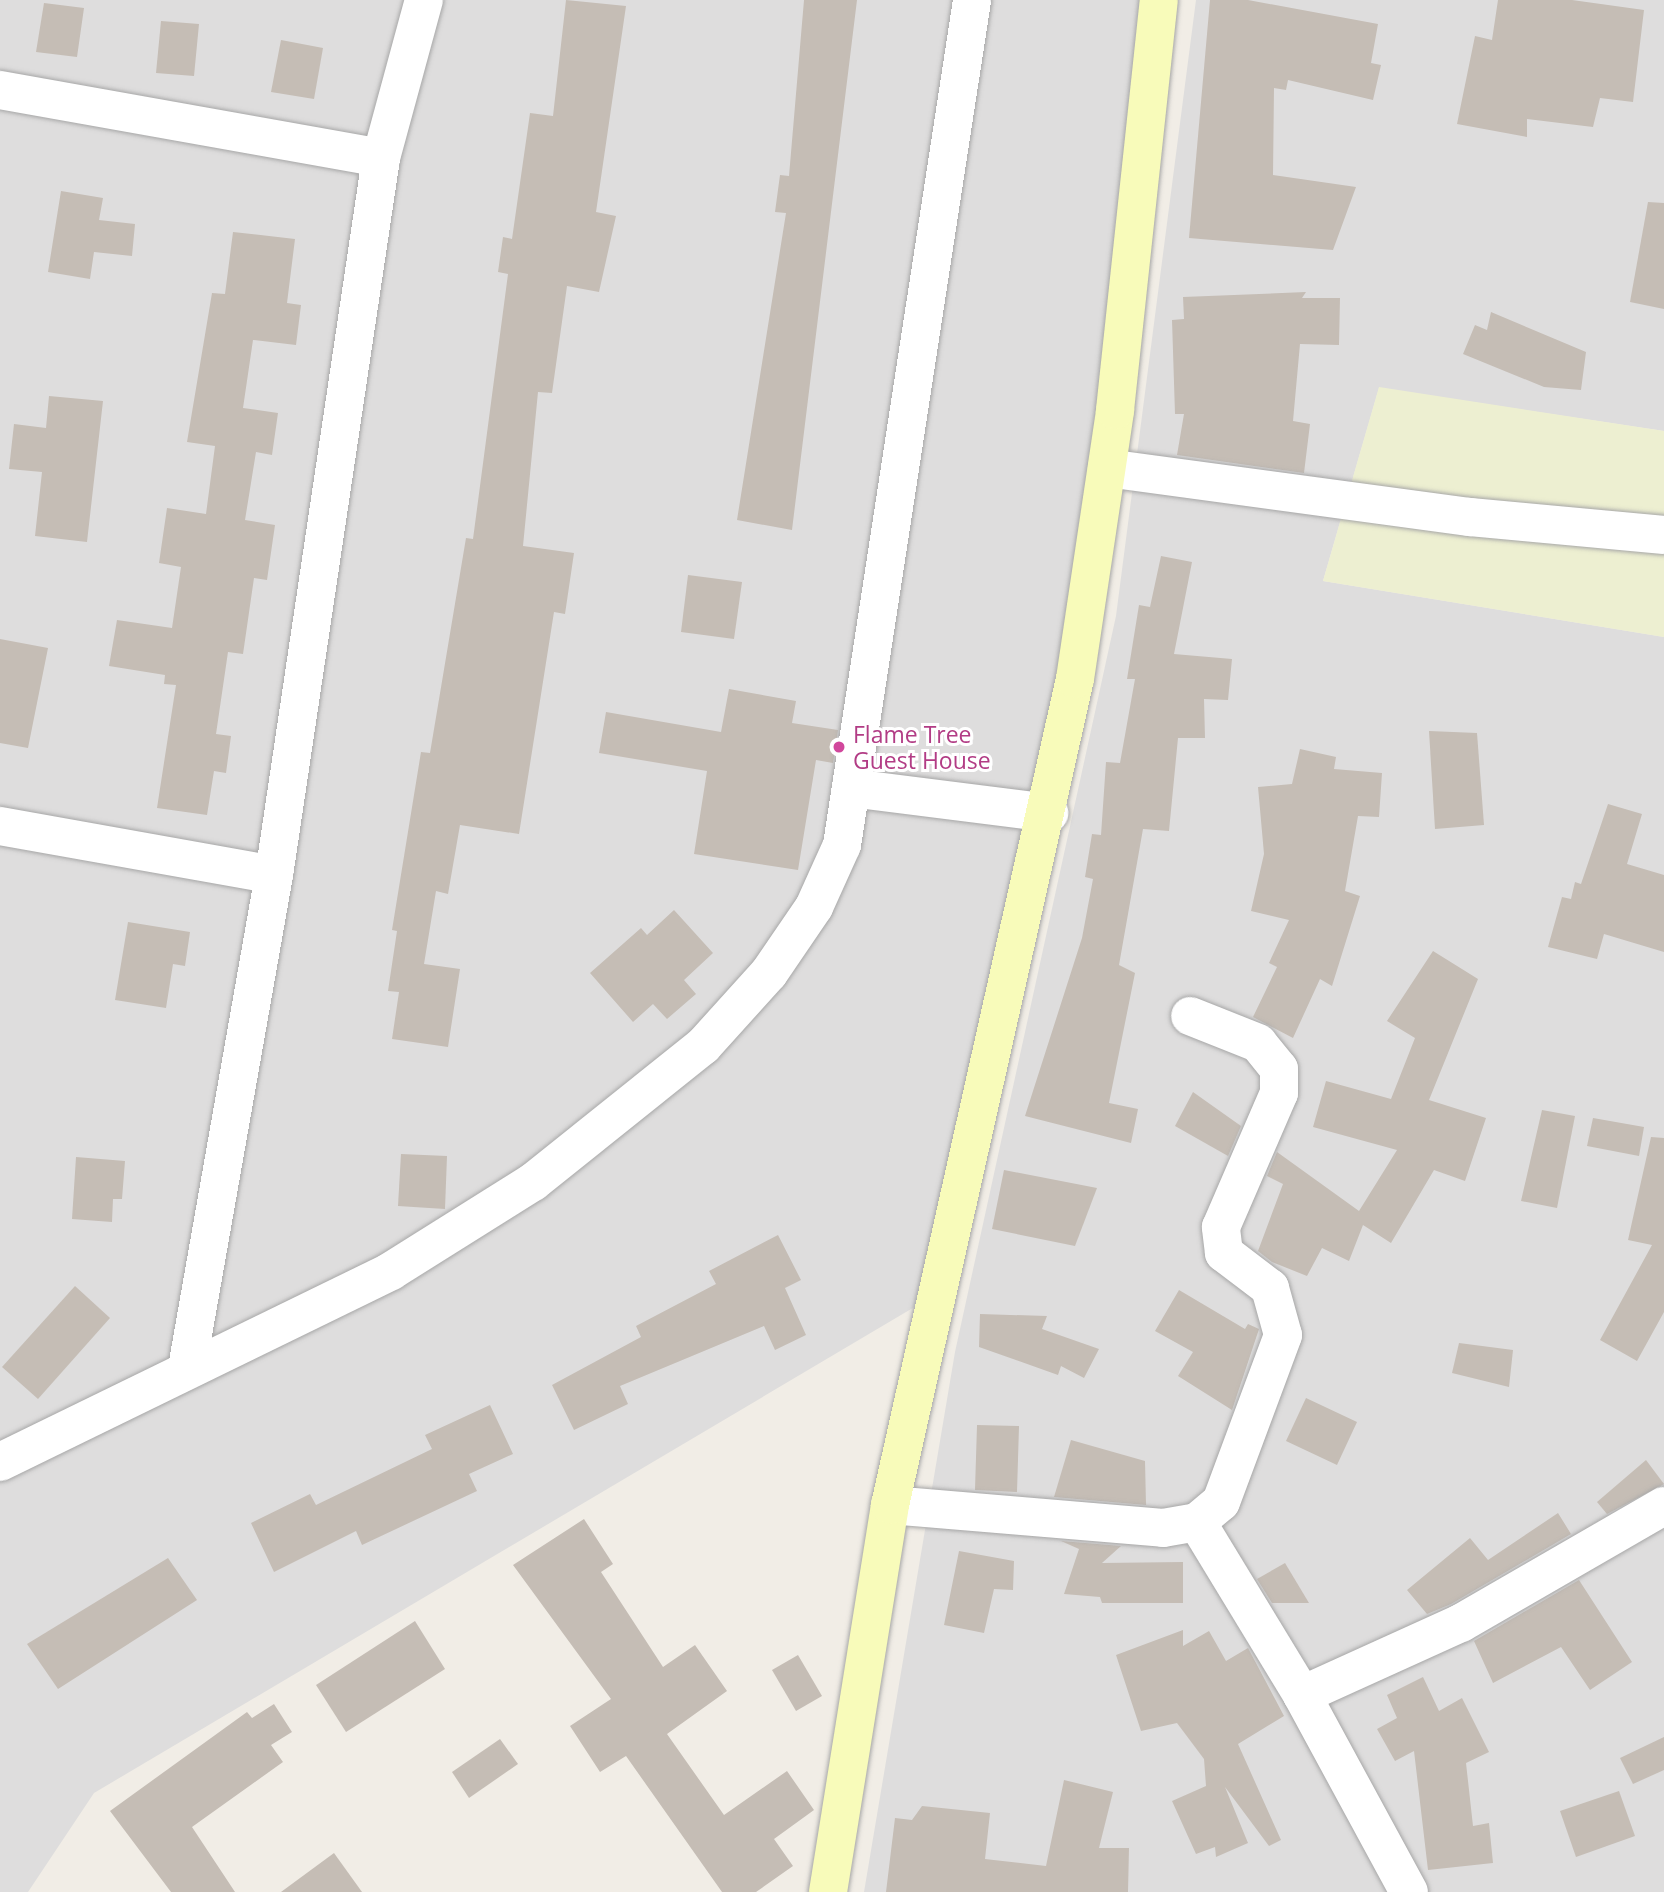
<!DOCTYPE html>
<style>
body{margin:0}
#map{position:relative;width:1664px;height:1892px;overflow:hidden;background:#f1ede6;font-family:"Open Sans",sans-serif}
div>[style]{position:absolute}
.residential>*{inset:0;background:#dedddd}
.farmland>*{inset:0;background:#edefd1}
.building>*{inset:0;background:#c5bdb5}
.roads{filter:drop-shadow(0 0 2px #a7a7a7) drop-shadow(0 0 2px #a7a7a7)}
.street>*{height:38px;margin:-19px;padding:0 19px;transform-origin:19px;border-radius:19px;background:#fff}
.secondary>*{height:38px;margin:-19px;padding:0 19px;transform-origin:19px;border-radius:19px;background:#f8fbba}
.dots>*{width:19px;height:19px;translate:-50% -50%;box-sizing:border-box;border:4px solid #fff;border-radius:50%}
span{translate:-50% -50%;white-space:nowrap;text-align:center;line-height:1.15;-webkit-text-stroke:6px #fff;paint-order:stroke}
.hotel-label{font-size:23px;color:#b23c85}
.left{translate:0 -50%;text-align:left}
</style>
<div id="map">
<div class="residential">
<div style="clip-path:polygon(0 0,1158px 0,1039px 822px,928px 1299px,94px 1793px,28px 1892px,0 1892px)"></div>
<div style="clip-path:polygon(1196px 0,1664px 0,1664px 431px,1379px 388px,1323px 581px,1664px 637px,1664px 1892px,864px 1892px,955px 1352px,1116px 616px)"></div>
</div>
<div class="farmland">
<div style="clip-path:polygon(1379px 387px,1664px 431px,1664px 637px,1323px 581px)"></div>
</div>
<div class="building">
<div style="clip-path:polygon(566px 0,626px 6px,596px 212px,616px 216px,599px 292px,567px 286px,552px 393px,538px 392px,523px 546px,574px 553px,565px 614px,554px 612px,519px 834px,460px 825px,448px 894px,436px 891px,424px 964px,460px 969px,448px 1047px,392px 1039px,399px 992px,388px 991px,397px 931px,392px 930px,421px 752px,430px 753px,466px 538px,473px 539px,508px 274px,498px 272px,503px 237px,512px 239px,530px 113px,553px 116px)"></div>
<div style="clip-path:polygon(804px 0,857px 0,792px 530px,737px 520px,786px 213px,775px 212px,780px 175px,789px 176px)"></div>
<div style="clip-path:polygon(1210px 0,1248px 0,1378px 24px,1371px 63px,1381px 65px,1373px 100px,1288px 80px,1286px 90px,1274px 88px,1273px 175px,1356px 187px,1333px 250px,1189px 238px)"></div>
<div style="clip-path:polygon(1498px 0,1572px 0,1644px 10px,1633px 102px,1600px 98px,1593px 127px,1527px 119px,1527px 137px,1457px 124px,1475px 36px,1492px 40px)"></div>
<div style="clip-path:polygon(44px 3px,84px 8px,77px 57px,36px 52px)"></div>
<div style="clip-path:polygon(161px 21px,199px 24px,194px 76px,156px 73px)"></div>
<div style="clip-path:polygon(281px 40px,323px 48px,314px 99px,271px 92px)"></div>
<div style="clip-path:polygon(61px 191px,103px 198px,99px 220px,135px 224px,132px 256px,94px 252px,90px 279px,48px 272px)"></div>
<div style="clip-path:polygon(1648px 202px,1664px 203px,1664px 309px,1630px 302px)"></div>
<div style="clip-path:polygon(233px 232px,295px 239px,287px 303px,301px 305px,296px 345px,253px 340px,243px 408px,278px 413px,272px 455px,256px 452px,245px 520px,275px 525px,267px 580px,254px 578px,243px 654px,228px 652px,216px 734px,231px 736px,226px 773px,214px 771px,207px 815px,157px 808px,176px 685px,164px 684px,165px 675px,109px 666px,117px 620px,172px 628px,181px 567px,159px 563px,167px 508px,206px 514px,215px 446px,187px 442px,212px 293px,225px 294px)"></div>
<div style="clip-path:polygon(1306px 292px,1302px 298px,1340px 298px,1339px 345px,1300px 344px,1293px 421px,1310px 424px,1304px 473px,1177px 455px,1184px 414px,1175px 414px,1172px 320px,1184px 319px,1183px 297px)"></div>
<div style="clip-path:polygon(1491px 312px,1586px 352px,1581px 390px,1544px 387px,1463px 354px,1475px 325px,1487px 330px)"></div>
<div style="clip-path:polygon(49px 396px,103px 401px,87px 542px,35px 536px,42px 472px,9px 469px,14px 424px,46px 428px)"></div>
<div style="clip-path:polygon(1161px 556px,1192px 562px,1174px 654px,1232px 659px,1228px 700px,1204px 699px,1205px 738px,1178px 738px,1169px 831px,1143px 829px,1119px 965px,1135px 973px,1109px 1103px,1138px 1109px,1131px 1143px,1025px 1116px,1082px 938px,1093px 879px,1085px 877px,1092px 834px,1101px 835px,1106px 762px,1120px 763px,1135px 679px,1127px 679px,1139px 605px,1150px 607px)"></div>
<div style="clip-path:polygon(688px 575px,742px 582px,734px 639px,681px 632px)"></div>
<div style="clip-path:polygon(0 639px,48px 648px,28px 748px,0 743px)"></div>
<div style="clip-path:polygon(729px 689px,796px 701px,792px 723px,838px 730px,833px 763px,816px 760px,798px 870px,694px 854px,707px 771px,599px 753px,606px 712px,721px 732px)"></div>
<div style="clip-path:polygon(1429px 731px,1477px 733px,1484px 825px,1435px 829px)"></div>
<div style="clip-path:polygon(1300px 749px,1336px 757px,1334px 769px,1382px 773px,1379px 817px,1358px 816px,1345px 891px,1360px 896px,1332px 986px,1320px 979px,1293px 1038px,1253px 1017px,1277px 967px,1269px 963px,1289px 920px,1251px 911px,1264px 854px,1258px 787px,1292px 784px)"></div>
<div style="clip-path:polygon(1608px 804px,1642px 814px,1627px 864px,1664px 875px,1664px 952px,1604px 934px,1597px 959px,1548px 947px,1562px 897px,1571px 899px,1575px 882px,1581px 884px)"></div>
<div style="clip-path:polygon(674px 910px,713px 953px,684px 980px,696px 994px,667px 1019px,653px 1004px,633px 1022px,590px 973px,641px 928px,647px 935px)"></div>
<div style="clip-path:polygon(128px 922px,190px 932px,185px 966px,173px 964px,166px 1008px,115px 1000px)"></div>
<div style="clip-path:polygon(1433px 951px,1478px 979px,1429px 1100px,1486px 1118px,1465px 1181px,1434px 1170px,1391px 1243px,1363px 1225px,1349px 1261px,1322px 1248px,1307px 1276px,1272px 1262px,1258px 1251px,1283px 1184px,1267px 1176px,1277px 1152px,1359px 1211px,1397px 1150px,1313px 1127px,1326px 1081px,1391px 1099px,1415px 1038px,1387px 1021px)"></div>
<div style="clip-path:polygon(1193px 1092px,1241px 1126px,1228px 1156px,1175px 1126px)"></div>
<div style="clip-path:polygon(1542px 1110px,1575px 1116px,1557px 1208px,1521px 1201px)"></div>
<div style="clip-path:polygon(1593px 1118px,1644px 1127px,1639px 1156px,1587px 1146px)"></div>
<div style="clip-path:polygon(1651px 1137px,1664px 1138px,1664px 1312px,1637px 1361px,1600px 1340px,1652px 1245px,1628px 1240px)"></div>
<div style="clip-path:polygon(401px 1154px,447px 1156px,445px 1209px,398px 1206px)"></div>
<div style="clip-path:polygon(76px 1157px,125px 1161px,122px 1199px,113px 1199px,112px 1222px,72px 1219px)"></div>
<div style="clip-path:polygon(1004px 1170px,1097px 1188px,1075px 1246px,992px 1229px)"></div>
<div style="clip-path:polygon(778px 1235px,801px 1280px,785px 1288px,806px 1335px,775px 1350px,764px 1326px,620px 1386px,628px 1404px,574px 1430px,552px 1385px,641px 1337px,636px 1326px,716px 1284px,709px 1271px)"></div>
<div style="clip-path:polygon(75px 1286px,110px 1318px,38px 1399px,2px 1367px)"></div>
<div style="clip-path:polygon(1179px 1290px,1245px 1329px,1248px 1324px,1259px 1329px,1232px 1410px,1178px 1376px,1193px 1352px,1155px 1331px)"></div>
<div style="clip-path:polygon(980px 1314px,1047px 1316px,1042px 1329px,1099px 1349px,1084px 1378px,1061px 1366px,1058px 1375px,979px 1347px)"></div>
<div style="clip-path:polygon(1459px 1343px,1513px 1350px,1509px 1387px,1452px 1373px)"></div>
<div style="clip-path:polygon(1306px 1398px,1357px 1422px,1337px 1465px,1286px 1441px)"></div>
<div style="clip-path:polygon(490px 1405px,513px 1454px,469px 1474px,477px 1491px,362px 1545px,356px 1531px,274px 1572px,251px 1523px,310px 1494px,316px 1505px,432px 1449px,425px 1435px)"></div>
<div style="clip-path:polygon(977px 1425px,1019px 1426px,1017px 1492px,975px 1490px)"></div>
<div style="clip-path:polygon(1071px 1440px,1145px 1461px,1146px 1505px,1054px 1497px)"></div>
<div style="clip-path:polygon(1646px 1460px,1664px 1484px,1607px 1514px,1597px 1502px)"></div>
<div style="clip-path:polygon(1558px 1513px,1571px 1534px,1451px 1604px,1427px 1614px,1407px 1590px,1470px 1538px,1488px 1560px)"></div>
<div style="clip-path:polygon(584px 1519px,613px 1564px,601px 1572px,663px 1667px,695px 1645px,727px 1691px,667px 1734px,724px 1815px,787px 1771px,814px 1810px,774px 1839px,793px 1866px,756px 1892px,722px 1892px,626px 1756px,600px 1772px,570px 1726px,611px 1699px,513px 1565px)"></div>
<div style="clip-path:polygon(1061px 1541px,1121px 1546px,1102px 1563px,1183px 1562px,1183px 1603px,1102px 1603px,1100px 1597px,1064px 1594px,1079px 1549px)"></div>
<div style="clip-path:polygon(959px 1551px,1014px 1561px,1013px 1590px,994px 1589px,984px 1633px,944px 1625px)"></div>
<div style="clip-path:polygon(168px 1558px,197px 1600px,58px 1689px,27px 1644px)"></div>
<div style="clip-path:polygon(1285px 1563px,1309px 1603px,1272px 1603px,1257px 1579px)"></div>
<div style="clip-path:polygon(1579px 1580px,1632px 1662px,1590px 1690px,1561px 1647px,1493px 1683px,1474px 1641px)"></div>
<div style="clip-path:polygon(415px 1621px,445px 1669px,346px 1732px,316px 1685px)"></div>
<div style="clip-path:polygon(1183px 1630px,1183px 1646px,1209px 1631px,1226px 1661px,1248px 1648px,1284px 1716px,1238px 1744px,1281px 1840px,1269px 1846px,1225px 1787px,1248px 1843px,1216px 1857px,1215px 1847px,1196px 1854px,1172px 1801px,1206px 1786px,1204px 1759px,1177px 1723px,1141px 1731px,1116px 1655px)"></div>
<div style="clip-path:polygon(798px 1655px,822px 1696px,796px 1711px,772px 1670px)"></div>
<div style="clip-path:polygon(1423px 1677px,1439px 1711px,1462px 1698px,1489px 1752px,1466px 1763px,1473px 1826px,1489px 1823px,1493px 1863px,1428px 1870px,1414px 1751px,1395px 1761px,1377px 1729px,1397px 1718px,1387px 1695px)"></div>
<div style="clip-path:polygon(274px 1704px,292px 1732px,271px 1745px,283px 1762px,192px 1827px,235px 1892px,171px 1892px,110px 1811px,247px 1712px,252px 1718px)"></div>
<div style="clip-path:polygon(1664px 1737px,1664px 1770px,1633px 1784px,1620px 1758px)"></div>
<div style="clip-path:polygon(500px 1739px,518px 1764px,469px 1798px,452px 1772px)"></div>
<div style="clip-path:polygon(1064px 1780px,1113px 1792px,1099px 1848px,1129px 1848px,1128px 1892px,886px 1892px,895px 1818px,912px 1820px,922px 1806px,990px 1813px,985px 1859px,1046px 1866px)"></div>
<div style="clip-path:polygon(1619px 1791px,1635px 1836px,1576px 1857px,1560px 1811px)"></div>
<div style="clip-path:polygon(334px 1853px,362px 1892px,281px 1892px)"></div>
</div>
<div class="roads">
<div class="street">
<div style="left:0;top:90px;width:387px;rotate:10.1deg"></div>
<div style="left:1107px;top:468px;width:366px;rotate:7.7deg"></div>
<div style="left:1470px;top:517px;width:195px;rotate:5.3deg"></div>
<div style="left:851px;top:788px;width:200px;rotate:7.2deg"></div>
<div style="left:0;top:826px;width:278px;rotate:10.1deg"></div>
<div style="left:187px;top:1368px;width:501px;rotate:-79.99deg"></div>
<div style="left:274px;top:875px;width:725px;rotate:-81.51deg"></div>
<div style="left:381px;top:158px;width:164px;rotate:-74.8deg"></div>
<div style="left:0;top:1462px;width:435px;rotate:-26deg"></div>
<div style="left:391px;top:1271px;width:168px;rotate:-32.1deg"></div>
<div style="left:533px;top:1182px;width:218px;rotate:-38.7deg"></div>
<div style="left:703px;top:1046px;width:98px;rotate:-47.9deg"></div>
<div style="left:769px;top:973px;width:80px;rotate:-55.7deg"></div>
<div style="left:814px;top:907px;width:68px;rotate:-65.7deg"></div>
<div style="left:842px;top:845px;width:855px;rotate:-81.25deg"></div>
<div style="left:890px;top:1505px;width:274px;rotate:4.8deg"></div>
<div style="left:1163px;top:1528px;width:35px;rotate:-10deg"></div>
<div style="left:1197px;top:1522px;width:31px;rotate:-40deg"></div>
<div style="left:1221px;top:1502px;width:178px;rotate:-69.6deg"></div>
<div style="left:1283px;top:1335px;width:49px;rotate:-105.5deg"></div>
<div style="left:1270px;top:1288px;width:58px;rotate:-142.7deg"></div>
<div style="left:1224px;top:1253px;width:26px;rotate:-97deg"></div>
<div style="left:1221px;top:1227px;width:146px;rotate:-66.6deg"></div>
<div style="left:1279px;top:1093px;width:24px;rotate:-90deg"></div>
<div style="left:1279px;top:1069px;width:33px;rotate:-129deg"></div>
<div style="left:1258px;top:1043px;width:73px;rotate:-158.3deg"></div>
<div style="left:1197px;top:1522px;width:202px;rotate:58.7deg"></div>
<div style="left:1302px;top:1695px;width:224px;rotate:61.5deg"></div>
<div style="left:1302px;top:1695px;width:175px;rotate:-24.4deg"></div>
<div style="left:1461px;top:1623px;width:234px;rotate:-30deg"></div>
</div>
<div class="secondary">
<div style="left:828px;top:1892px;width:392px;rotate:-80.9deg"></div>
<div style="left:890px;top:1505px;width:846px;rotate:-77.38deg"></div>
<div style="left:1075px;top:679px;width:272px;rotate:-81.5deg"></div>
<div style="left:1115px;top:410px;width:412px;rotate:-83.9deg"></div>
</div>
</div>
<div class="dots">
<div style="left:839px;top:747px;background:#d1479c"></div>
</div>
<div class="hotel-label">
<span class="left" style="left:853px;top:747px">Flame Tree<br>Guest House</span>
</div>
</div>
